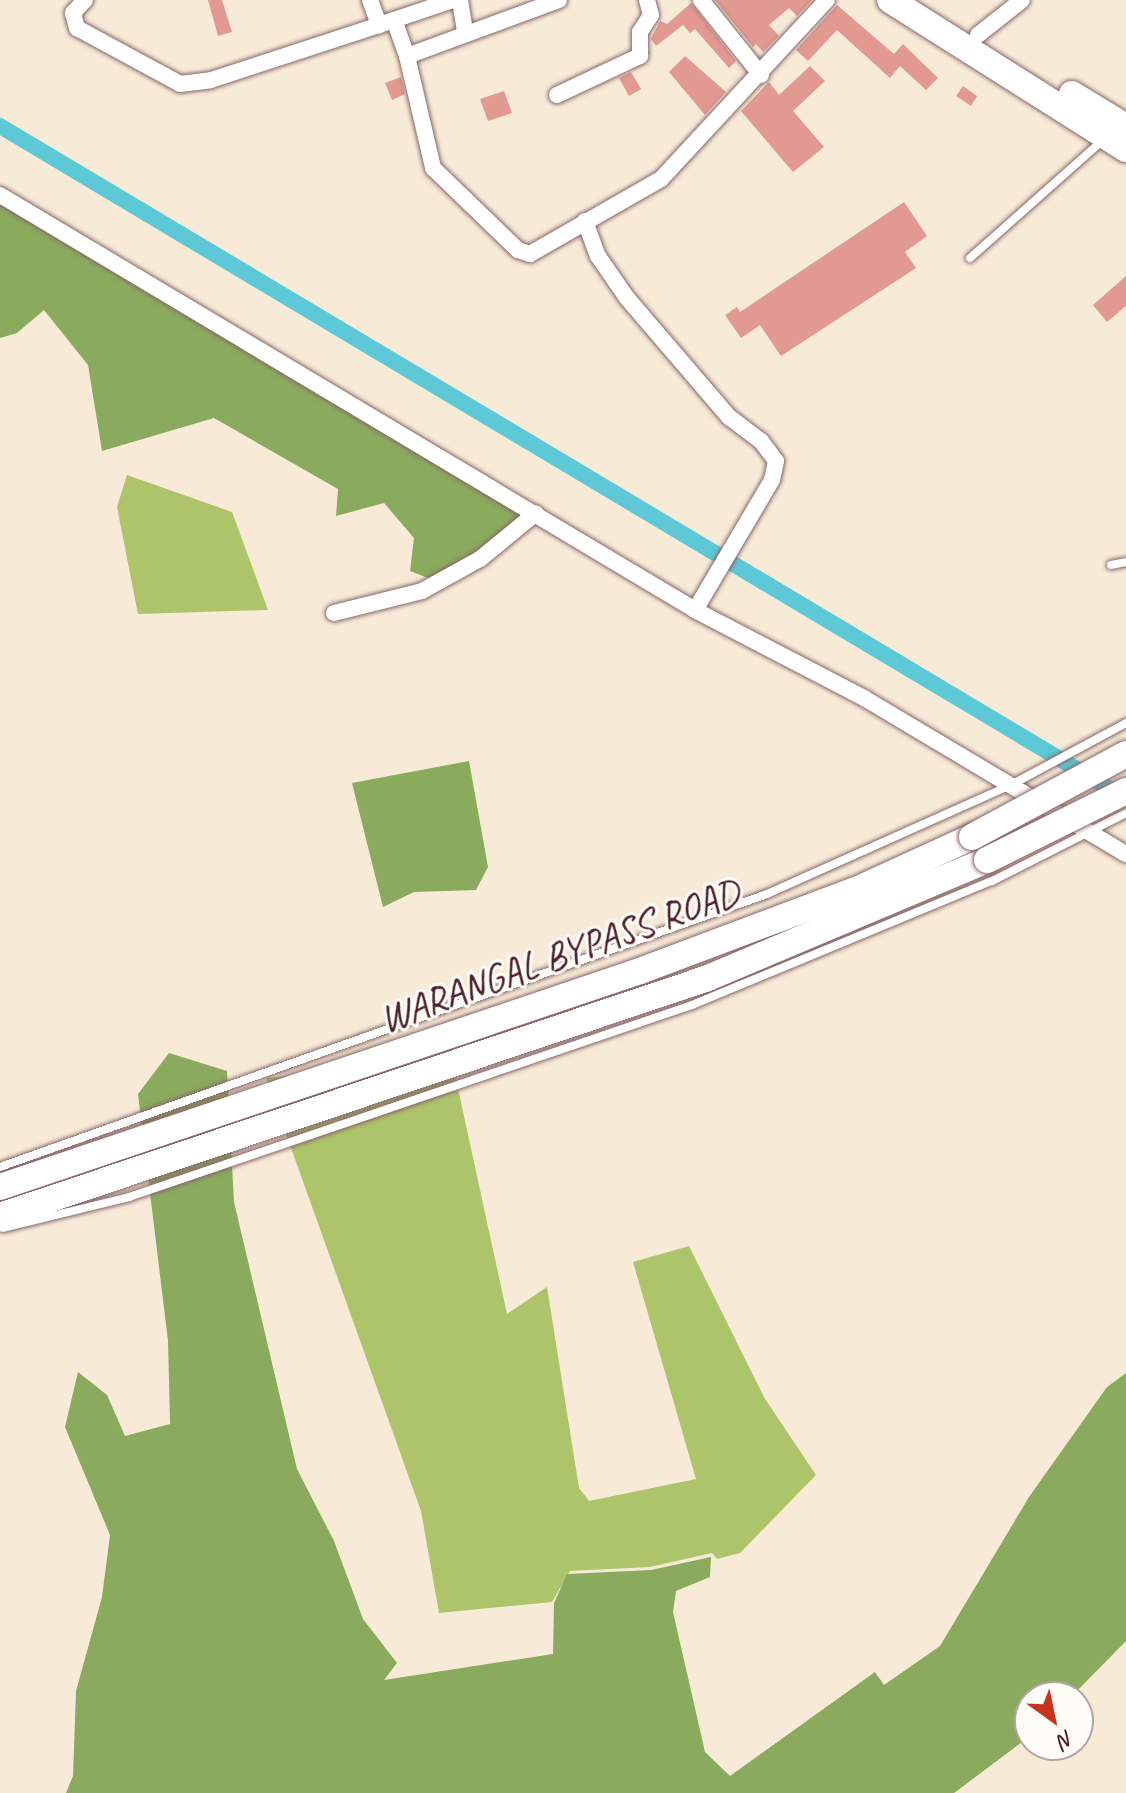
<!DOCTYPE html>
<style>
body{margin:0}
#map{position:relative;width:1126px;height:1793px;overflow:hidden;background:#f7ebd8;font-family:Caveat,sans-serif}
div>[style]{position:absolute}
.green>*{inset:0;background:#adc46a}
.forest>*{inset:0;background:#8aaa5e}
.canal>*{height:16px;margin:-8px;padding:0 8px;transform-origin:8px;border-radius:8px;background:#5dc9d6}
.building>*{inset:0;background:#e19991}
.roads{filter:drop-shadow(0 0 2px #876668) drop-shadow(0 0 2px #876668)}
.service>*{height:8px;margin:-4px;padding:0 4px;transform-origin:4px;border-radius:4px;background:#fff}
.minor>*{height:16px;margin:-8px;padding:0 8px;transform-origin:8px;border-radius:8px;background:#fff}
.trunk>*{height:26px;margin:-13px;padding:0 13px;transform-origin:13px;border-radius:13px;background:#fff}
.bridges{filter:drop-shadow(0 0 2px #876668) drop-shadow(0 0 2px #876668)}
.trunk-bridge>*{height:26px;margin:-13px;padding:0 13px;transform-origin:13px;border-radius:13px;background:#fff}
span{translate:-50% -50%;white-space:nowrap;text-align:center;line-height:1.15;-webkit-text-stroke:6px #fdfcf7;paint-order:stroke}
.street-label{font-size:40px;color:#4a1f2b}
.north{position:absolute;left:1014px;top:1681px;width:80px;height:80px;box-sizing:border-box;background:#fdfcf7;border:2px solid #b5a4a5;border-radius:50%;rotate:147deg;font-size:22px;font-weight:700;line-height:32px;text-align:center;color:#4a1f2b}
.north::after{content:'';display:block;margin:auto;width:28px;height:36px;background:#c8321e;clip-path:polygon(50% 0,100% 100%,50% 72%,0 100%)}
</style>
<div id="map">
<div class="green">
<div style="clip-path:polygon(127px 475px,232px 512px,268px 610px,138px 614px,117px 507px)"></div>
<div style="clip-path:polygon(452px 1061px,507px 1314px,547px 1287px,579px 1488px,589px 1501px,696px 1479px,633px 1262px,689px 1246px,765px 1399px,816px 1475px,740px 1553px,717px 1559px,712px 1553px,650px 1567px,570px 1571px,552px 1602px,439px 1613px,421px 1511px,266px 1078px)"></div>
</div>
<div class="forest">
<div style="clip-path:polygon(0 202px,526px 517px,477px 571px,441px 583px,410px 571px,414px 538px,384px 503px,336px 516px,338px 489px,214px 418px,102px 451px,88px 365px,44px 310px,17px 333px,0 338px)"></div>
<div style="clip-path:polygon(469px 761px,488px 867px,476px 890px,414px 892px,383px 907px,352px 783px)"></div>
<div style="clip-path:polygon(169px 1053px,227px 1071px,234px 1202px,297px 1469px,334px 1541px,363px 1619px,397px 1663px,384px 1680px,553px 1654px,554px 1603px,567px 1574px,651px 1570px,711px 1557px,710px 1577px,676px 1591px,673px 1612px,705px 1752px,730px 1776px,875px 1672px,884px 1685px,940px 1646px,1029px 1497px,1107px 1387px,1126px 1373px,1126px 1641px,1071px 1697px,1030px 1697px,1030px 1736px,954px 1793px,66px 1793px,73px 1776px,76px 1691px,102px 1597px,110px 1535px,65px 1427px,78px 1372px,107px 1395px,125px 1436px,170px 1424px,168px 1341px,138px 1094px)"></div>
</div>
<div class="canal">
<div style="left:0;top:126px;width:1310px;rotate:30.85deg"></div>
</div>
<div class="building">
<div style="clip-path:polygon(208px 0,222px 0,232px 32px,218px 36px)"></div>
<div style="clip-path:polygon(715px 0,812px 0,797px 16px,789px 8px,769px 25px,779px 36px,763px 52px,756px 44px,753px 47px)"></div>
<div style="clip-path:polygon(691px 3px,736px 61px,729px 68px,695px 29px,690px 33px,683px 25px,656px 46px,651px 39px,660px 21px,667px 24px)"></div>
<div style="clip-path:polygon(837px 5px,894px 54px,903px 44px,938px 78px,926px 90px,900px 66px,890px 78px,837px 30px,808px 61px,796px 50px)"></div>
<div style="clip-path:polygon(685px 56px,726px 92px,705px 115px,669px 72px)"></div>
<div style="clip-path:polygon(810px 66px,825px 81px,793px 111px,824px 147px,793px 172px,741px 111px,769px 82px,779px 95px)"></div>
<div style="clip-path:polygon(631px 72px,641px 89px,629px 96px,619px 78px)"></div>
<div style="clip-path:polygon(401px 77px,405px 94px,392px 100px,385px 83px)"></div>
<div style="clip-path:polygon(963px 86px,977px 96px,971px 106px,956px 96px)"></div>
<div style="clip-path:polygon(504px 91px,512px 113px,488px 121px,480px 99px)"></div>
<div style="clip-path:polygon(904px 202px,927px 236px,905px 252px,916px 268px,781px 356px,760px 325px,741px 338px,725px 315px,737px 307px,740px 312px)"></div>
<div style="clip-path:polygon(1126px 276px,1126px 306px,1107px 322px,1093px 305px)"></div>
</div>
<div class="roads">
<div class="service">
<div style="left:970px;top:258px;width:178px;rotate:-41.6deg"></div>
<div style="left:1111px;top:565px;width:15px;rotate:-11deg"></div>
<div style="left:0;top:1167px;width:814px;rotate:-19.59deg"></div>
<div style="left:767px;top:894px;width:267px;rotate:-24.1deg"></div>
<div style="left:1011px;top:785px;width:131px;rotate:-28.3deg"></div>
<div style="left:3px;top:1228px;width:130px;rotate:-13.8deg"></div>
<div style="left:129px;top:1197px;width:595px;rotate:-18.83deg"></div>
<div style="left:692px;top:1005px;width:325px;rotate:-22.5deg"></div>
<div style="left:992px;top:881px;width:150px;rotate:-26.9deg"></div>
</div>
<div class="minor">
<div style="left:85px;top:0;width:18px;rotate:133deg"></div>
<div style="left:73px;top:13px;width:16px;rotate:75deg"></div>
<div style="left:77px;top:28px;width:117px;rotate:28.5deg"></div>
<div style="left:180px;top:84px;width:31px;rotate:-7deg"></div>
<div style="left:211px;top:80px;width:177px;rotate:-18.1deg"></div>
<div style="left:370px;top:0;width:27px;rotate:70deg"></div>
<div style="left:379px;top:25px;width:78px;rotate:-18.7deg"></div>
<div style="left:460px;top:0;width:32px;rotate:81deg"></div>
<div style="left:701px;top:0;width:96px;rotate:51.3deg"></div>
<div style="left:394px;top:20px;width:38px;rotate:70deg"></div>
<div style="left:407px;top:56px;width:162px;rotate:-20.2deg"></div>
<div style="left:978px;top:35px;width:56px;rotate:-38.5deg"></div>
<div style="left:407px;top:56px;width:115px;rotate:76.9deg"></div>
<div style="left:433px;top:168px;width:118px;rotate:44deg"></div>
<div style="left:518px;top:250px;width:13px;rotate:18deg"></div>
<div style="left:530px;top:254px;width:151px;rotate:-29.8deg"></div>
<div style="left:661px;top:179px;width:244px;rotate:-47.2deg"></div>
<div style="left:557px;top:95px;width:92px;rotate:-25.2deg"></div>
<div style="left:640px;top:56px;width:24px;rotate:-90deg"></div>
<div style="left:640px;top:32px;width:20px;rotate:-57deg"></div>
<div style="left:651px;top:15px;width:16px;rotate:-105deg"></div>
<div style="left:0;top:195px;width:809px;rotate:30.84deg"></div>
<div style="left:695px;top:610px;width:191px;rotate:27.5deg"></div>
<div style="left:864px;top:698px;width:305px;rotate:30.8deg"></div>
<div style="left:585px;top:221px;width:37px;rotate:70deg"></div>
<div style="left:598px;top:256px;width:51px;rotate:55.4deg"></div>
<div style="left:627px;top:298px;width:157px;rotate:49.4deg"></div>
<div style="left:729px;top:417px;width:40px;rotate:37deg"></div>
<div style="left:761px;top:441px;width:25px;rotate:53deg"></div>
<div style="left:776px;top:461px;width:19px;rotate:102deg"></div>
<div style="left:772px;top:480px;width:151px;rotate:120.6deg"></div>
<div style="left:334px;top:613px;width:91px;rotate:-14deg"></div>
<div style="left:422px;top:591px;width:66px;rotate:-28.9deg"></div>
<div style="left:480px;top:559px;width:72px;rotate:-39.4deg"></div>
</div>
<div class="trunk">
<div style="left:890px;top:0;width:279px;rotate:32.3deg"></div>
<div style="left:1072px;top:94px;width:63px;rotate:31.4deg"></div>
<div style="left:0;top:1187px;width:675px;rotate:-18.65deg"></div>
<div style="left:640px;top:971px;width:231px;rotate:-20.6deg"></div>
<div style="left:856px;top:890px;width:128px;rotate:-24.6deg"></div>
<div style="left:0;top:1216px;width:747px;rotate:-18.58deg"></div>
<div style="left:708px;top:978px;width:303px;rotate:-22.9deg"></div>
</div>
</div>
<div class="bridges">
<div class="trunk-bridge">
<div style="left:972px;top:837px;width:175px;rotate:-28.3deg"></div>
<div style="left:987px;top:860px;width:155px;rotate:-26.4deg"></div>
</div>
</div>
<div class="street-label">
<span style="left:559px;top:955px;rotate:-20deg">WARANGAL BYPASS ROAD</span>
</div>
<div class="north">N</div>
</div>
